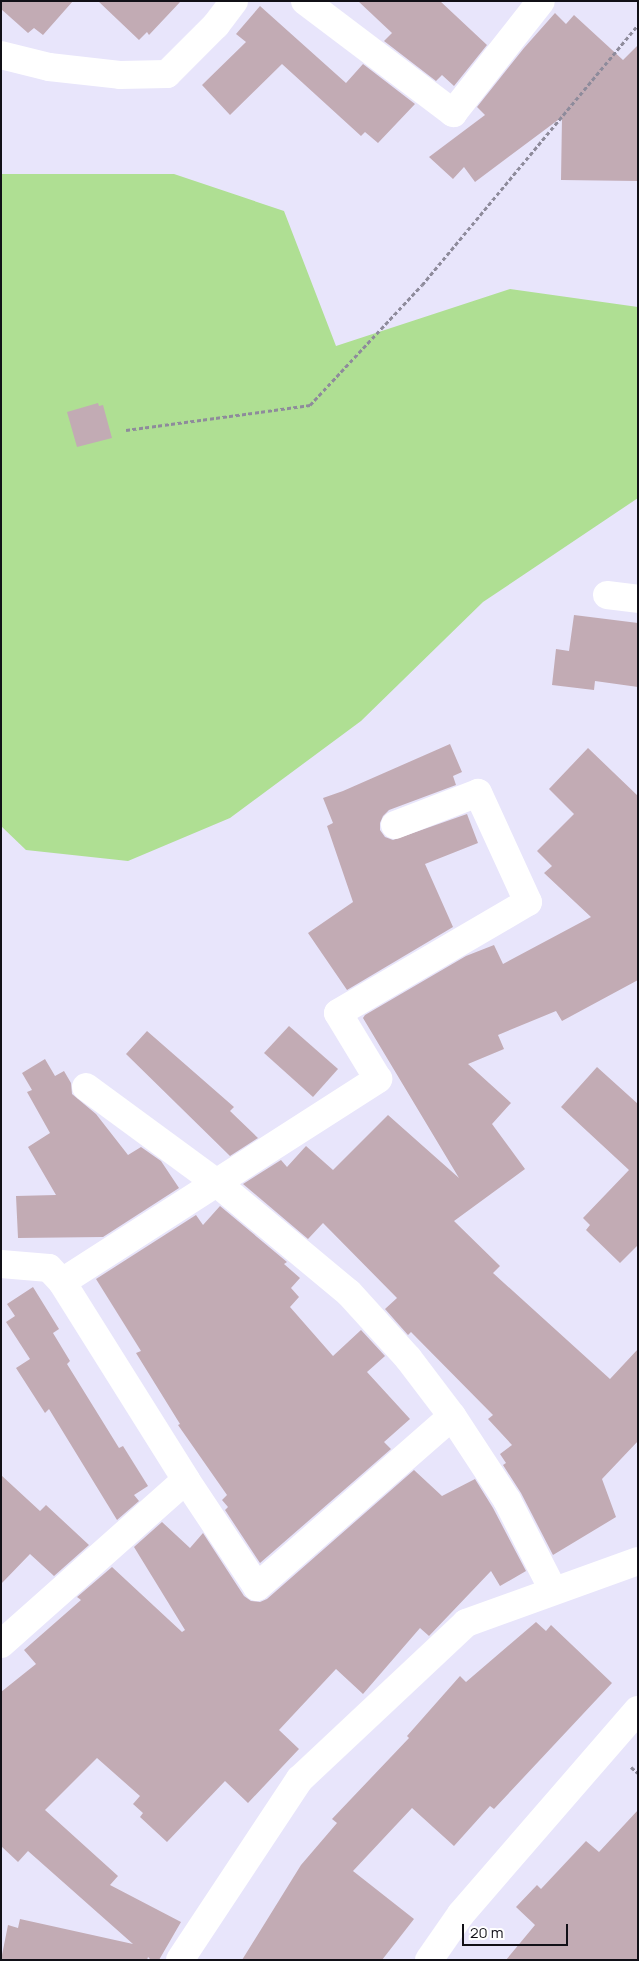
<!DOCTYPE html>
<style>
body{margin:0}
#map{position:relative;width:639px;height:1961px;overflow:hidden;background:#e8e5fb;font-family:Manrope,sans-serif}
div>[style]{position:absolute}
.green>*{inset:0;background:#afdf93}
.building>*{inset:0;background:#c2abb4}
.path>*{height:3px;margin-top:-1.5px;transform-origin:0;background:repeating-linear-gradient(90deg,#8e8b9b 0 4px,transparent 0 6.5px)}
.minor>*{height:28px;margin:-14px;padding:0 14px;transform-origin:14px;border-radius:14px;background:#fff}
.tertiary>*{height:28px;margin:-14px;padding:0 14px;transform-origin:14px;border-radius:14px;background:#fff}
span{translate:-50% -50%;white-space:nowrap;text-align:center;line-height:1.15;-webkit-text-stroke:4px #fff;paint-order:stroke}
.frame{position:absolute;inset:0;border:2px solid #111017;pointer-events:none}
.scale{position:absolute;left:462px;top:1924px;width:106px;height:22px;box-sizing:border-box;border:2px solid #111017;border-top:0;padding-left:6px;font-size:15px;line-height:18px;white-space:nowrap;color:#111017;-webkit-text-stroke:4px #fff;paint-order:stroke}
</style>
<div id="map">
<div class="green">
<div style="clip-path:polygon(1px 174px,174px 174px,284px 211px,336px 346px,510px 289px,638px 307px,638px 498px,483px 602px,361px 721px,230px 818px,128px 861px,26px 850px,1px 826px)"></div>
</div>
<div class="building">
<div style="clip-path:polygon(1px 1px,73px 1px,43px 35px,34px 28px,28px 33px,1px 9px)"></div>
<div style="clip-path:polygon(98px 1px,181px 1px,149px 35px,147px 32px,139px 40px)"></div>
<div style="clip-path:polygon(358px 1px,440px 1px,487px 45px,454px 86px,442px 75px,436px 81px,384px 41px,392px 33px)"></div>
<div style="clip-path:polygon(260px 6px,346px 83px,363px 64px,415px 104px,378px 143px,365px 132px,361px 136px,282px 64px,230px 115px,202px 85px,246px 42px,236px 34px)"></div>
<div style="clip-path:polygon(555px 13px,566px 24px,574px 15px,623px 60px,638px 45px,638px 181px,561px 180px,562px 117px,475px 182px,464px 167px,453px 179px,429px 157px,485px 115px,477px 107px,524px 48px)"></div>
<div style="clip-path:polygon(98px 403px,99px 406px,103px 405px,112px 438px,77px 447px,67px 412px)"></div>
<div style="clip-path:polygon(574px 615px,638px 623px,638px 687px,595px 681px,594px 690px,552px 685px,556px 649px,569px 651px)"></div>
<div style="clip-path:polygon(450px 744px,462px 772px,453px 776px,456px 785px,389px 810px,383px 816px,380px 823px,380px 830px,385px 837px,393px 840px,467px 814px,478px 843px,425px 864px,453px 927px,347px 990px,308px 933px,353px 902px,327px 826px,333px 823px,323px 798px,343px 791px)"></div>
<div style="clip-path:polygon(588px 748px,638px 796px,638px 980px,562px 1021px,556px 1011px,498px 1035px,504px 1049px,468px 1064px,511px 1103px,492px 1124px,525px 1169px,454px 1221px,500px 1266px,493px 1273px,610px 1379px,638px 1349px,638px 1441px,602px 1479px,616px 1517px,553px 1555px,521px 1493px,503px 1465px,506px 1463px,500px 1454px,512px 1445px,488px 1419px,493px 1415px,411px 1332px,408px 1335px,385px 1309px,397px 1298px,323px 1223px,308px 1239px,243px 1184px,281px 1160px,287px 1167px,306px 1146px,333px 1170px,388px 1115px,459px 1178px,363px 1018px,365px 1015px,466px 956px,494px 945px,503px 964px,591px 917px,544px 873px,552px 866px,537px 851px,574px 814px,549px 789px)"></div>
<div style="clip-path:polygon(289px 1026px,338px 1069px,313px 1097px,264px 1053px)"></div>
<div style="clip-path:polygon(147px 1031px,234px 1107px,230px 1111px,258px 1138px,230px 1156px,126px 1054px)"></div>
<div style="clip-path:polygon(45px 1059px,55px 1076px,64px 1071px,71px 1083px,72px 1094px,96px 1114px,128px 1155px,141px 1147px,161px 1161px,179px 1188px,103px 1237px,18px 1238px,16px 1196px,56px 1195px,28px 1147px,50px 1133px,27px 1092px,32px 1090px,22px 1073px)"></div>
<div style="clip-path:polygon(597px 1067px,638px 1104px,638px 1245px,620px 1263px,586px 1230px,590px 1225px,583px 1218px,629px 1170px,561px 1107px)"></div>
<div style="clip-path:polygon(220px 1206px,287px 1262px,284px 1264px,300px 1278px,291px 1288px,299px 1297px,290px 1307px,333px 1356px,361px 1330px,385px 1356px,367px 1372px,410px 1419px,384px 1442px,391px 1449px,260px 1563px,225px 1510px,228px 1507px,222px 1500px,227px 1495px,178px 1425px,180px 1424px,136px 1353px,141px 1351px,96px 1279px,196px 1215px,203px 1225px)"></div>
<div style="clip-path:polygon(33px 1287px,59px 1329px,53px 1333px,70px 1361px,67px 1364px,119px 1448px,123px 1446px,148px 1486px,134px 1495px,139px 1501px,117px 1520px,49px 1409px,45px 1413px,16px 1368px,30px 1359px,6px 1322px,15px 1316px,7px 1304px)"></div>
<div style="clip-path:polygon(414px 1470px,442px 1496px,475px 1479px,493px 1508px,526px 1571px,500px 1586px,491px 1571px,429px 1636px,420px 1628px,363px 1694px,336px 1669px,279px 1730px,299px 1749px,248px 1803px,225px 1781px,167px 1842px,140px 1817px,143px 1813px,133px 1804px,140px 1796px,97px 1758px,45px 1810px,118px 1876px,110px 1885px,181px 1922px,159px 1960px,151px 1960px,148px 1957px,147px 1960px,1px 1960px,8px 1925px,18px 1928px,20px 1919px,133px 1944px,28px 1851px,18px 1862px,1px 1846px,1px 1692px,36px 1664px,24px 1650px,81px 1600px,77px 1597px,112px 1567px,182px 1632px,185px 1630px,134px 1547px,162px 1522px,190px 1548px,203px 1533px,244px 1596px,251px 1601px,260px 1602px,267px 1599px)"></div>
<div style="clip-path:polygon(1px 1475px,40px 1511px,46px 1505px,89px 1545px,54px 1576px,30px 1554px,1px 1584px)"></div>
<div style="clip-path:polygon(536px 1622px,546px 1631px,551px 1625px,612px 1683px,494px 1809px,490px 1806px,454px 1846px,412px 1808px,353px 1871px,414px 1919px,382px 1960px,242px 1960px,301px 1865px,337px 1823px,332px 1819px,409px 1738px,407px 1736px,460px 1676px,466px 1682px)"></div>
<div style="clip-path:polygon(638px 1810px,638px 1960px,506px 1960px,535px 1925px,516px 1907px,537px 1885px,541px 1889px,586px 1841px,599px 1852px)"></div>
</div>
<div class="path">
<div style="left:126px;top:430px;width:186px;rotate:-7.7deg"></div>
<div style="left:310px;top:405px;width:164px;rotate:-47deg"></div>
<div style="left:422px;top:285px;width:338px;rotate:-50.3deg"></div>
<div style="left:631px;top:1767px;width:9px;rotate:41deg"></div>
</div>
<div class="minor">
<div style="left:305px;top:1px;width:186px;rotate:37.1deg"></div>
<div style="left:453px;top:113px;width:142px;rotate:-51.8deg"></div>
<div style="left:1px;top:55px;width:49px;rotate:14deg"></div>
<div style="left:49px;top:67px;width:71px;rotate:6.4deg"></div>
<div style="left:120px;top:75px;width:47px;rotate:-1.2deg"></div>
<div style="left:167px;top:74px;width:69px;rotate:-45deg"></div>
<div style="left:216px;top:25px;width:30px;rotate:-53deg"></div>
<div style="left:607px;top:595px;width:31px;rotate:7deg"></div>
<div style="left:86px;top:1087px;width:164px;rotate:36.3deg"></div>
<div style="left:218px;top:1184px;width:170px;rotate:39.8deg"></div>
<div style="left:349px;top:1293px;width:88px;rotate:47.8deg"></div>
<div style="left:408px;top:1358px;width:73px;rotate:52.8deg"></div>
<div style="left:452px;top:1416px;width:100px;rotate:56.8deg"></div>
<div style="left:507px;top:1500px;width:101px;rotate:62.9deg"></div>
<div style="left:1px;top:1264px;width:48px;rotate:4.8deg"></div>
<div style="left:49px;top:1268px;width:19px;rotate:47deg"></div>
<div style="left:62px;top:1282px;width:234px;rotate:57.9deg"></div>
<div style="left:186px;top:1480px;width:128px;rotate:56.4deg"></div>
<div style="left:257px;top:1587px;width:259px;rotate:-41.2deg"></div>
<div style="left:62px;top:1282px;width:376px;rotate:-32.7deg"></div>
<div style="left:378px;top:1079px;width:77px;rotate:-121.2deg"></div>
<div style="left:338px;top:1013px;width:220px;rotate:-30.3deg"></div>
<div style="left:528px;top:902px;width:120px;rotate:-114.6deg"></div>
<div style="left:478px;top:793px;width:89px;rotate:158.9deg"></div>
<div style="left:1px;top:1644px;width:247px;rotate:-41.6deg"></div>
<div style="left:180px;top:1960px;width:217px;rotate:-56.5deg"></div>
<div style="left:300px;top:1779px;width:228px;rotate:-43.2deg"></div>
<div style="left:466px;top:1623px;width:183px;rotate:-19.8deg"></div>
</div>
<div class="tertiary">
<div style="left:429px;top:1960px;width:56px;rotate:-55.2deg"></div>
<div style="left:461px;top:1914px;width:270px;rotate:-49.1deg"></div>
</div>
<div class="frame"></div>
<div class="scale">20 m</div>
</div>
